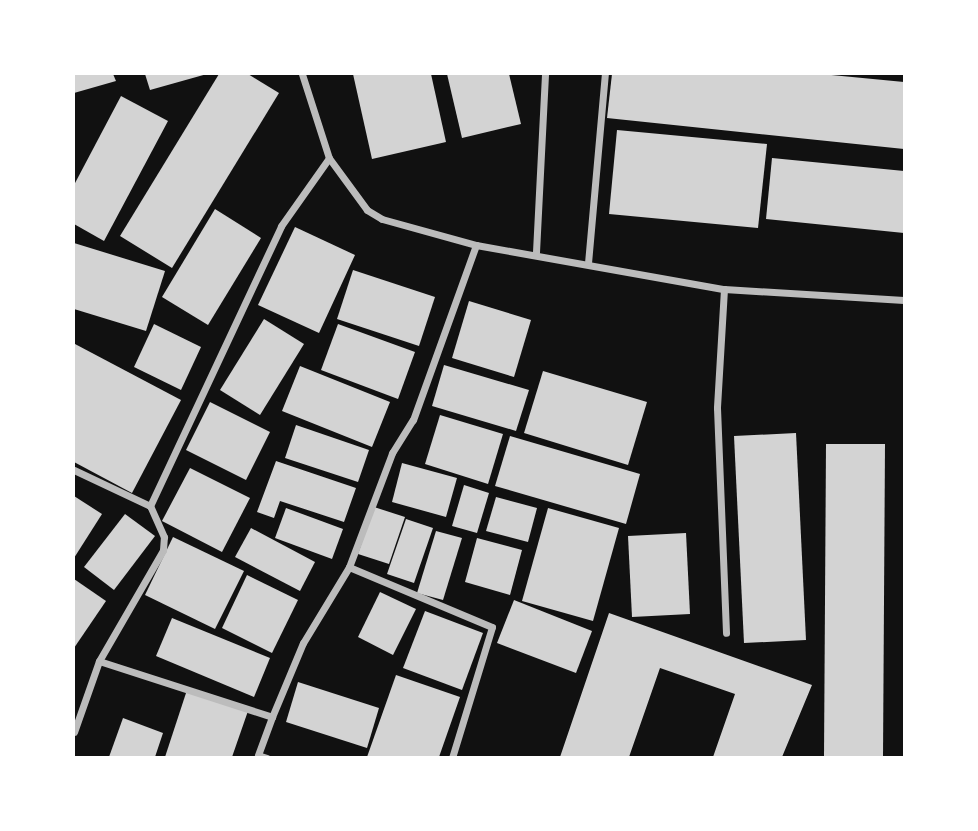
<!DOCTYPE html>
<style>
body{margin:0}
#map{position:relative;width:978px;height:831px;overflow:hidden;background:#111;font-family:Roboto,sans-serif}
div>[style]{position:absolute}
.building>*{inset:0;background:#d3d3d3}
.minor>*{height:7px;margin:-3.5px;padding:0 3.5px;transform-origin:3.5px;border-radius:3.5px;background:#bcbcbc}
span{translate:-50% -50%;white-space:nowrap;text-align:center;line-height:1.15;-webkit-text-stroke:7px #fff;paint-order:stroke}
.frame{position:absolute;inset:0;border:75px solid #fff;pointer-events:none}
</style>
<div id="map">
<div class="building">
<div style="clip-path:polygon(74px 74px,113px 74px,116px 81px,74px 93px)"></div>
<div style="clip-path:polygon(145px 74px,207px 74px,150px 90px)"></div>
<div style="clip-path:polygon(219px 74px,248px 74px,279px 93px,172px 268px,120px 236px)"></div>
<div style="clip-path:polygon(353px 74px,431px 74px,446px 142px,372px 159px)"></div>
<div style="clip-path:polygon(447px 74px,509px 74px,521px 124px,462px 138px)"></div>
<div style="clip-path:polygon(612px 74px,821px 74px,904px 82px,904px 149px,607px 118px)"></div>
<div style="clip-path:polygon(121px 96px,168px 121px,104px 241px,74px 224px,74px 185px)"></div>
<div style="clip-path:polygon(617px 130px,767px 144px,758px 228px,609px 214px)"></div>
<div style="clip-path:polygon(772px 158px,904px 171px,904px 233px,766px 219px)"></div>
<div style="clip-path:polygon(215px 209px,261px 238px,208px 325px,162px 297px)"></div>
<div style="clip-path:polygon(295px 227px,355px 255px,319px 333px,258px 305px)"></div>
<div style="clip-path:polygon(74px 243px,165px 271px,146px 331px,74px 309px)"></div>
<div style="clip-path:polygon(353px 270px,435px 297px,419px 346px,337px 319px)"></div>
<div style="clip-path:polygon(469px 301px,531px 320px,514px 377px,452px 358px)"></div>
<div style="clip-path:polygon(264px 319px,304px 344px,260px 415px,220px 390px)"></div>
<div style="clip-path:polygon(154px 324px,201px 347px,181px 390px,134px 367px)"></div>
<div style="clip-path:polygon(338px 324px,415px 352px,398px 399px,321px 370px)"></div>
<div style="clip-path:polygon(75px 344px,181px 400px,132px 493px,74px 462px)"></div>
<div style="clip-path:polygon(444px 365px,529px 390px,516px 431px,432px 406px)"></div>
<div style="clip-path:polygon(300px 366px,390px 402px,372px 447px,282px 411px)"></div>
<div style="clip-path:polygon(543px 371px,647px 402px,628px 465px,524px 433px)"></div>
<div style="clip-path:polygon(210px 402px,270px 432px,246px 480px,186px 450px)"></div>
<div style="clip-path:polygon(440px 415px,503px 434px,488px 484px,425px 464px)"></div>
<div style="clip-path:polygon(296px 425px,369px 450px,358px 482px,285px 458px)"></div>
<div style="clip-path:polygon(796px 433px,806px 640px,744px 643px,734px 436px)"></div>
<div style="clip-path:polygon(510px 436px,640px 474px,626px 524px,495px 486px)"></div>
<div style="clip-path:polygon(826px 444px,885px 444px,883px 757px,824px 757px)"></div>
<div style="clip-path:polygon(276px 461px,356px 488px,344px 522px,280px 501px,274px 518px,257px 512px)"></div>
<div style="clip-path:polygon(402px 463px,457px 478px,446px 517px,392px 502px)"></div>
<div style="clip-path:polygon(190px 468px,250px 498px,222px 552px,162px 521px)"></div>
<div style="clip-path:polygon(464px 485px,489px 493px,477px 533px,452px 526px)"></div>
<div style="clip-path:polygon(74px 496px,102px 514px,74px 558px)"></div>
<div style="clip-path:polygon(496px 497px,537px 508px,528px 542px,486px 531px)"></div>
<div style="clip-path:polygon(374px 507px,405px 517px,389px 564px,358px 554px)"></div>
<div style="clip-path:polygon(286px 508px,343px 529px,332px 559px,275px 538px)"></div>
<div style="clip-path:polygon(548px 508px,619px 528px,593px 621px,522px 601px)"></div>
<div style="clip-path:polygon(125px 514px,155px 536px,114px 590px,84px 567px)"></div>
<div style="clip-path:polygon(406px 519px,433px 528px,414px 583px,387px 574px)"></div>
<div style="clip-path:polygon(251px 528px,315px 562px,300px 591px,235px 557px)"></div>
<div style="clip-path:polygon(436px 531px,462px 538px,443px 600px,417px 593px)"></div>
<div style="clip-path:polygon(686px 533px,690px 614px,632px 617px,628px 536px)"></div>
<div style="clip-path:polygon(173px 537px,244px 571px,215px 629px,145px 595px)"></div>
<div style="clip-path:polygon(477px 538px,522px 550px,510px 595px,465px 582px)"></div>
<div style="clip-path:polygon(247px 575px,298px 600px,272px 653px,222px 628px)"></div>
<div style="clip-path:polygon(74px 579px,106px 601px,74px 648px)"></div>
<div style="clip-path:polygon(380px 592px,416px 609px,393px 655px,358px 637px)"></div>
<div style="clip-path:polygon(514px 600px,592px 631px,576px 673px,497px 643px)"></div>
<div style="clip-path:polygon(425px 611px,483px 633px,462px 690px,403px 668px)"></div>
<div style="clip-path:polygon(609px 613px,812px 685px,782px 757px,713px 757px,735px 694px,660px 668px,629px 757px,560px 757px)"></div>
<div style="clip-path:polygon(172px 618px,270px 658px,254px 697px,156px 656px)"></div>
<div style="clip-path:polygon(396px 675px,460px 697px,439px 757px,367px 757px)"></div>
<div style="clip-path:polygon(298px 682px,379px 708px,367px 748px,286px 722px)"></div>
<div style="clip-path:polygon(187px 690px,248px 711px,232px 757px,165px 757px)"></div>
<div style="clip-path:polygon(123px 718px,163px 733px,155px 757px,109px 757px)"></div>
</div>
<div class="minor">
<div style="left:302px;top:74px;width:88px;rotate:72.2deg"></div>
<div style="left:329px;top:158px;width:64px;rotate:53.8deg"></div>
<div style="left:367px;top:210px;width:17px;rotate:31deg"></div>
<div style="left:382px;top:219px;width:98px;rotate:15.5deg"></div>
<div style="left:476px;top:245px;width:252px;rotate:10.1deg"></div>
<div style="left:724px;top:289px;width:180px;rotate:3.5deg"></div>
<div style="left:536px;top:252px;width:178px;rotate:-87.1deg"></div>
<div style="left:588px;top:263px;width:190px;rotate:-84.9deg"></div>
<div style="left:724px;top:289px;width:119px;rotate:93.4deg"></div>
<div style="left:717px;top:408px;width:225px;rotate:87.7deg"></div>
<div style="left:74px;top:470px;width:84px;rotate:25.3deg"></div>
<div style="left:150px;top:506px;width:309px;rotate:-64.9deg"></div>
<div style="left:281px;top:226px;width:83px;rotate:-54.8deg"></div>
<div style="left:349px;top:567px;width:155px;rotate:22.8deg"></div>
<div style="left:492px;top:627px;width:137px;rotate:107deg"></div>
<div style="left:99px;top:661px;width:128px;rotate:-60deg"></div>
<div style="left:163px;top:550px;width:13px;rotate:-86deg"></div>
<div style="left:164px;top:537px;width:34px;rotate:-114deg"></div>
<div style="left:74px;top:732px;width:75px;rotate:-70.6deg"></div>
<div style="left:99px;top:661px;width:182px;rotate:17.9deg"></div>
<div style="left:267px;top:758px;width:9px;rotate:-162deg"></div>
<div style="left:258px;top:755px;width:40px;rotate:-69.8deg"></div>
<div style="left:272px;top:717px;width:80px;rotate:-67.3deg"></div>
<div style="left:303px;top:643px;width:89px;rotate:-58.8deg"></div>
<div style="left:349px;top:567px;width:122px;rotate:-69.3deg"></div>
<div style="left:392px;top:453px;width:39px;rotate:-58deg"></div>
<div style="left:413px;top:420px;width:186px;rotate:-70.2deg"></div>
</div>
<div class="frame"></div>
</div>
